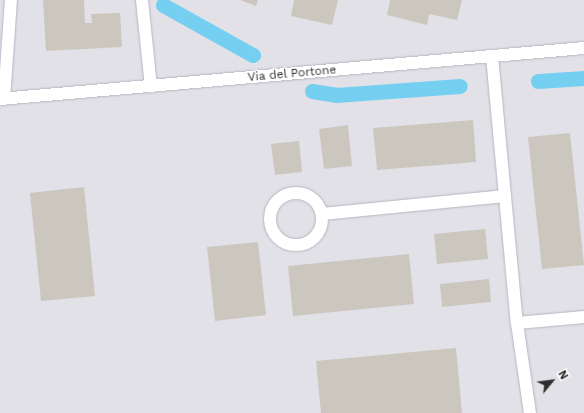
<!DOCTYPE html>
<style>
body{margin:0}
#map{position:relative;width:584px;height:413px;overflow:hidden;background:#efe9e1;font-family:"Work Sans",sans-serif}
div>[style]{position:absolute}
.industrial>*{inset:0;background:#e3e1e8}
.canal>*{height:15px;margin:-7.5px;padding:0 7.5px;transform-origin:7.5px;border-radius:7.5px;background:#75cff0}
.building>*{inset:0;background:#cbc7bf}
.roads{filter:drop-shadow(0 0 1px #b4b7c1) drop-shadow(0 0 1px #b4b7c1)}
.street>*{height:12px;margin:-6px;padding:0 6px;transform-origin:6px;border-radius:6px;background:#fff}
.street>.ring{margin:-6px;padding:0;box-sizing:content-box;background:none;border:12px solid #fff;border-radius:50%}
span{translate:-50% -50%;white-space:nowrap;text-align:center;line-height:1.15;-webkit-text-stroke:3px #fff;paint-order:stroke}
.street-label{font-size:12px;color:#2e2e2e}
.north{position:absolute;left:532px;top:361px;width:40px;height:40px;-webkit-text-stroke:3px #fff;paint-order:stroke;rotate:61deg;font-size:11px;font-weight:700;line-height:16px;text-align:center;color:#2e2e2e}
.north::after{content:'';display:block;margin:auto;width:14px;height:18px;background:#2e2e2e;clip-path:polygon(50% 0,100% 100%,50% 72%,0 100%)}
</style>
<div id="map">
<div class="industrial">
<div style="clip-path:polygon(0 0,584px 0,584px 413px,0 413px)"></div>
</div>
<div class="canal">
<div style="left:163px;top:5px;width:103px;rotate:29.1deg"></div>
<div style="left:538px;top:81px;width:46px;rotate:-3.7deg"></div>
<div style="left:312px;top:91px;width:24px;rotate:9deg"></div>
<div style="left:336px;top:95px;width:124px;rotate:-4.2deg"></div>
</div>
<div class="building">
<div style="clip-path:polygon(43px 0,84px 0,85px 23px,92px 23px,91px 14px,120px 13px,122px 47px,46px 51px)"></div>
<div style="clip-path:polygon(240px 0,258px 0,256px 6px)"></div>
<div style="clip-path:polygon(294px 0,338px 0,332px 25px,291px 16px)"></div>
<div style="clip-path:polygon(390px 0,462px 0,457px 20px,429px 14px,427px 25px,387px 15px)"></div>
<div style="clip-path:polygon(473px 120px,476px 162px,377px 170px,373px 128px)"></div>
<div style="clip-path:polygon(348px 125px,352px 166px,324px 169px,319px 129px)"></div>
<div style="clip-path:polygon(570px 133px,584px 265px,542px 269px,528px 137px)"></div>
<div style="clip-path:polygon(299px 141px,302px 172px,275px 175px,271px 144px)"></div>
<div style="clip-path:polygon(84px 187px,95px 296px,41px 301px,30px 193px)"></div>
<div style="clip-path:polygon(485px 229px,488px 259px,437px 264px,434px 234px)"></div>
<div style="clip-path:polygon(258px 242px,266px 315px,215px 321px,207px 247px)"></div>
<div style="clip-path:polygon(409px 254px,414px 304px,293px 316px,288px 266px)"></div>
<div style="clip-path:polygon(489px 279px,491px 302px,442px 307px,440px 284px)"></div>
<div style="clip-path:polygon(456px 348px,462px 413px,321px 413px,316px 361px)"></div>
</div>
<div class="roads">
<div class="street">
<div style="left:142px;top:0;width:87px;rotate:84.1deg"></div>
<div style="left:492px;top:56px;width:268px;rotate:84.7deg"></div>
<div style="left:517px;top:323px;width:91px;rotate:81.8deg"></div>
<div style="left:0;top:99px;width:586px;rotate:-4.99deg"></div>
<div style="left:4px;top:99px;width:99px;rotate:-86deg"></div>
<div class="ring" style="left:270px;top:193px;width:40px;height:40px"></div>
<div style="left:322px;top:214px;width:184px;rotate:-5.6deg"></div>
<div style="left:517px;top:323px;width:67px;rotate:-5.1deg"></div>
</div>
</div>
<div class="street-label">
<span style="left:292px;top:74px;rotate:-5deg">Via del Portone</span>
</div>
<div class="north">N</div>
</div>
